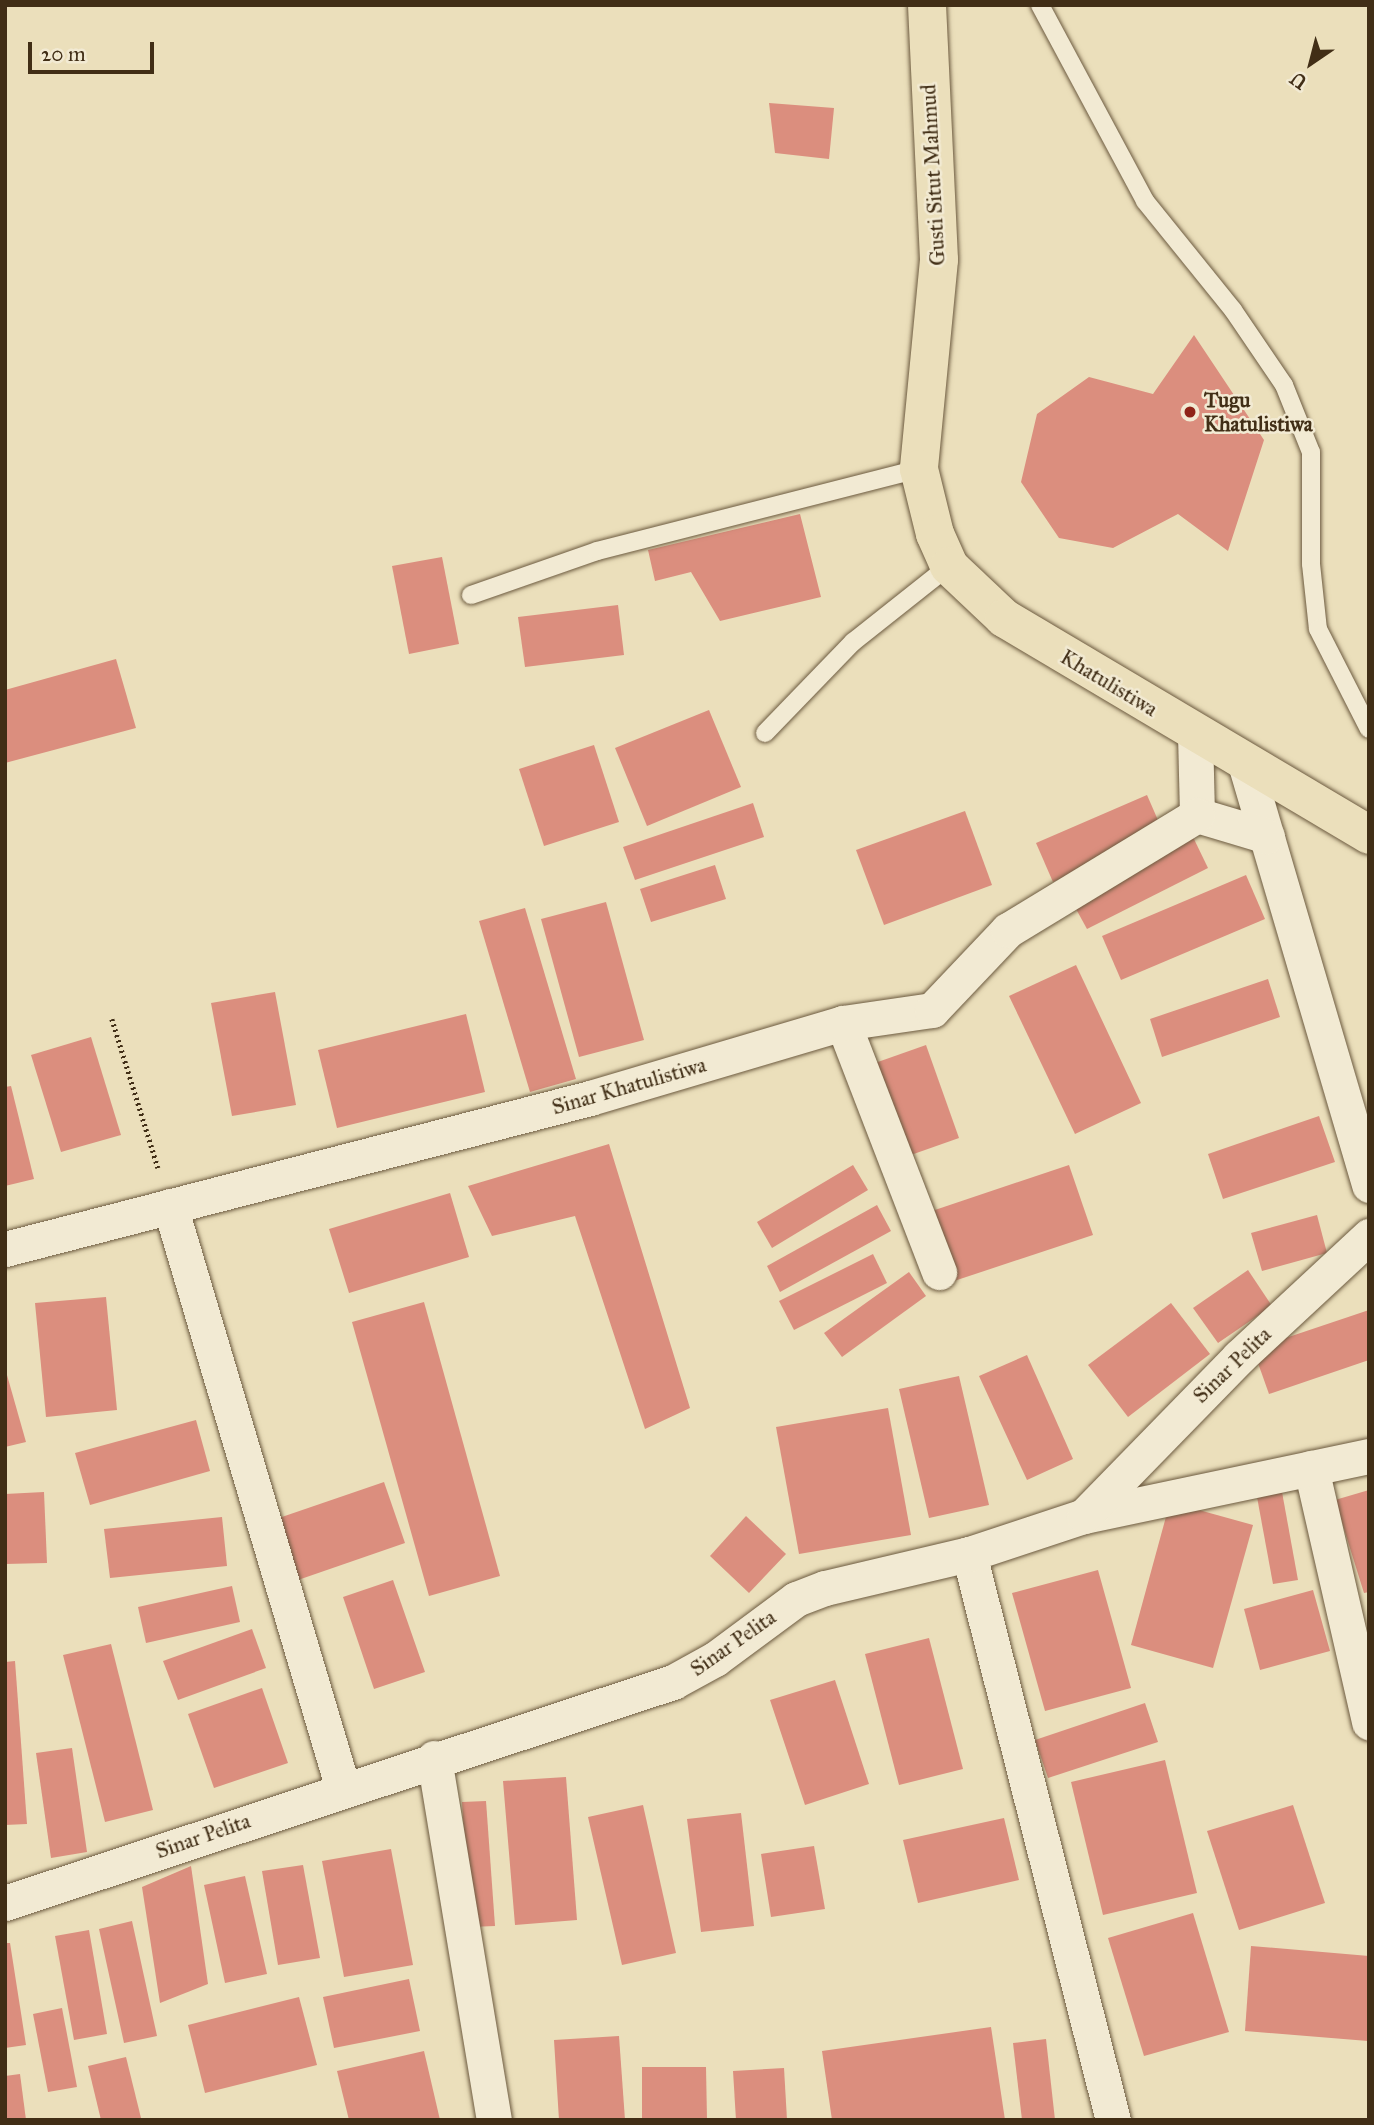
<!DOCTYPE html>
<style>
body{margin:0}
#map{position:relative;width:1374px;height:2125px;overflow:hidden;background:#ebdfbb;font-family:"IM FELL Great Primer",serif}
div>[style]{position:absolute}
.building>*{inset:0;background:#db8e7e}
.path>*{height:4.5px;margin-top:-2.25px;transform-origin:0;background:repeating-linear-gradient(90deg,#412e16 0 2px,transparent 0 5.5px)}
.roads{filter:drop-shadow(0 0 2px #6c5a3f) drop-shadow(0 0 2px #6c5a3f)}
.service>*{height:18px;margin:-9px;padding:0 9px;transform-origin:9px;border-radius:9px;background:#f2ead3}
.minor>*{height:35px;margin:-17.5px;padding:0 17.5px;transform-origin:17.5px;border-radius:17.5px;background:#f2ead3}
.trunk>*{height:38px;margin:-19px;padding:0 19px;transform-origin:19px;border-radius:19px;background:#ebdfbb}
.dots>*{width:19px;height:19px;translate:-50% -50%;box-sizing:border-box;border:4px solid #f2ead3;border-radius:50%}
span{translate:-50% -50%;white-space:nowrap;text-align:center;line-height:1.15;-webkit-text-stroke:5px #f2ead3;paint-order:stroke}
.street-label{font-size:21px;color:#412e16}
.poi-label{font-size:21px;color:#412e16;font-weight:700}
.left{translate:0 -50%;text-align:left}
.frame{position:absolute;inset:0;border:7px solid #412e16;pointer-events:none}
.north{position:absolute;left:1276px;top:28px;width:70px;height:70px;-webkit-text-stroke:5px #f2ead3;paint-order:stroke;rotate:215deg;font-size:19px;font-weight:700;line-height:28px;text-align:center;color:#412e16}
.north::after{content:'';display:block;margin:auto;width:24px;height:32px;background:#412e16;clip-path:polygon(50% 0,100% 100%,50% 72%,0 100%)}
.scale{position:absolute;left:28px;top:42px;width:126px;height:32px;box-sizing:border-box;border:4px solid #412e16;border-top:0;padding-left:9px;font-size:21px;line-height:24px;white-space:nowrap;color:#412e16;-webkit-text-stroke:5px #f2ead3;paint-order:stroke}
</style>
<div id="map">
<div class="building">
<div style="clip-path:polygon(769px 103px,834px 108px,829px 159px,775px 153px)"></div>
<div style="clip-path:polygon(1194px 335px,1264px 440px,1228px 551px,1178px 514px,1113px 548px,1059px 538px,1021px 482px,1037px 414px,1089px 377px,1153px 394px)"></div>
<div style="clip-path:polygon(800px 514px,821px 597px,720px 621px,691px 572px,655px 581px,648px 550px)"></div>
<div style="clip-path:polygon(442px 557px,459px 644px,409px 654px,392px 566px)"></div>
<div style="clip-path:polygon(618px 605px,624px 655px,525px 667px,518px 617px)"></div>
<div style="clip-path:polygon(116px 659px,136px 728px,5px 763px,5px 690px)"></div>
<div style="clip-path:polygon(709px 710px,741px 787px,647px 826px,615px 748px)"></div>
<div style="clip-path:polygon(594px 745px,619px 822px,544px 846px,519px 769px)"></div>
<div style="clip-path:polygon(1147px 795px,1164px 834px,1053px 882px,1036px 843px)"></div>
<div style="clip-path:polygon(753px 803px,764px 837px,635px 880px,623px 847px)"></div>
<div style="clip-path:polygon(965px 811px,992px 885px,884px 925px,856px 850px)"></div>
<div style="clip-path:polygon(1193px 837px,1208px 868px,1087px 929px,1070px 898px)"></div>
<div style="clip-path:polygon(715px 865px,726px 899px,651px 922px,640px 889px)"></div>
<div style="clip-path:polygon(1246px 875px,1265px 919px,1121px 980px,1102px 936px)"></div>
<div style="clip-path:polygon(606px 902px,644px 1040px,579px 1057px,541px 919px)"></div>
<div style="clip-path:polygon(525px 908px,576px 1079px,530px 1092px,479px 921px)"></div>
<div style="clip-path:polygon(1076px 965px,1141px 1103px,1075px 1134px,1009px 996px)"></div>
<div style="clip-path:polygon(1268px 979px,1280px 1017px,1162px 1057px,1150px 1019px)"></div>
<div style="clip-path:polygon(275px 992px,296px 1105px,232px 1116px,211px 1003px)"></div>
<div style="clip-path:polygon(466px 1014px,485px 1092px,337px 1128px,318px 1050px)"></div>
<div style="clip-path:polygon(91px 1037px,121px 1135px,61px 1152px,31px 1055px)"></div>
<div style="clip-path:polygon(926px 1045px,959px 1138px,908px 1156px,875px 1063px)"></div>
<div style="clip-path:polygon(11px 1086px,34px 1179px,5px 1186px,5px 1087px)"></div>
<div style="clip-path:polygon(1319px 1116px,1335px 1162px,1223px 1199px,1208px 1154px)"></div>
<div style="clip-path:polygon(609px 1144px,690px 1408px,645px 1429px,575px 1216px,492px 1236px,468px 1186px)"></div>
<div style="clip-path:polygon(853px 1165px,868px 1190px,772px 1248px,757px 1222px)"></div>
<div style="clip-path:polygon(1069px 1165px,1093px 1235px,948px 1283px,923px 1214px)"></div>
<div style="clip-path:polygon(450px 1193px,469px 1257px,349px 1293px,329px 1229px)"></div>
<div style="clip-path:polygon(877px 1205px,891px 1231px,780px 1292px,767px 1266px)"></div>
<div style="clip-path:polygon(1317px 1215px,1327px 1253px,1262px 1271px,1251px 1233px)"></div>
<div style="clip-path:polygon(873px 1254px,887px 1283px,794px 1330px,779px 1301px)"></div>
<div style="clip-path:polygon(1248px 1270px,1272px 1306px,1218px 1343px,1193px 1308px)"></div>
<div style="clip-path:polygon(909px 1272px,926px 1296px,842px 1357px,824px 1333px)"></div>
<div style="clip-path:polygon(106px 1297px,117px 1410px,46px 1417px,35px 1303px)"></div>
<div style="clip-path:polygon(424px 1302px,500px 1576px,429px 1596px,352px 1322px)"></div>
<div style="clip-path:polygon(1171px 1303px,1210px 1354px,1128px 1417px,1088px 1365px)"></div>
<div style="clip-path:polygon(1369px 1310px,1369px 1360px,1269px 1394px,1253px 1349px)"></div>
<div style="clip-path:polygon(1027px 1355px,1073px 1459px,1027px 1480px,979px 1376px)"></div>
<div style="clip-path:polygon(5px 1368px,26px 1442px,5px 1447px)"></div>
<div style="clip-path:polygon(959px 1376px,989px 1505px,929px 1518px,899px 1389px)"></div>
<div style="clip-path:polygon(888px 1408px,911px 1535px,799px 1554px,776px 1427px)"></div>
<div style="clip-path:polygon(196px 1420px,210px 1471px,90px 1505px,75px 1453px)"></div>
<div style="clip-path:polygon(384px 1482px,405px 1543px,298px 1580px,276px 1519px)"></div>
<div style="clip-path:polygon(1369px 1490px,1369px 1592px,1364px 1593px,1335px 1500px)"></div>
<div style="clip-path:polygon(44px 1492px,47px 1563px,5px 1564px,5px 1494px)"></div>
<div style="clip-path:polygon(1282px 1492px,1298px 1580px,1273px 1584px,1257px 1497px)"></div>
<div style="clip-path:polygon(1170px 1502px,1253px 1525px,1213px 1668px,1131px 1645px)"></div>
<div style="clip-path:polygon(746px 1516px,786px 1554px,749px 1593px,710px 1556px)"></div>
<div style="clip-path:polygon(222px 1517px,227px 1566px,110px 1578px,104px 1529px)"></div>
<div style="clip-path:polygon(1098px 1570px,1131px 1688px,1045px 1711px,1012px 1593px)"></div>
<div style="clip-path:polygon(393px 1580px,425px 1672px,374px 1689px,343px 1597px)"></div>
<div style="clip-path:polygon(232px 1586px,240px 1622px,146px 1643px,138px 1607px)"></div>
<div style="clip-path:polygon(1313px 1590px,1330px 1651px,1260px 1670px,1244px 1609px)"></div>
<div style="clip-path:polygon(252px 1629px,266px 1668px,178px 1700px,163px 1661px)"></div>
<div style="clip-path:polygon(929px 1638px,963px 1769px,899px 1785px,865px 1654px)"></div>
<div style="clip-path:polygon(111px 1644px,153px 1810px,105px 1822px,63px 1655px)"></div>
<div style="clip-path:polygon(15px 1661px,27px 1824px,5px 1825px,5px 1662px)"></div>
<div style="clip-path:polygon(835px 1680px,869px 1784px,805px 1805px,770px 1700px)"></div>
<div style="clip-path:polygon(262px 1688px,288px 1763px,214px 1788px,188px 1714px)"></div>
<div style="clip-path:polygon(1145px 1703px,1158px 1742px,1048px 1778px,1035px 1740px)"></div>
<div style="clip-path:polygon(72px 1748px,87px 1852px,51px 1858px,36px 1753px)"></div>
<div style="clip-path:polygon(1165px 1760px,1197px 1893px,1103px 1915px,1071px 1782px)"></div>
<div style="clip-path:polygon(566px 1777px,577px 1920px,515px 1925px,503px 1781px)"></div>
<div style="clip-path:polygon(486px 1801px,495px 1926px,470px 1927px,462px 1802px)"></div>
<div style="clip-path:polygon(643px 1805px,676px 1953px,622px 1965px,588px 1817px)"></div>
<div style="clip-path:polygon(1293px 1805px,1325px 1903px,1239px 1930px,1207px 1831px)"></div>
<div style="clip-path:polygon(741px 1813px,754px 1926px,701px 1932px,687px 1819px)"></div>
<div style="clip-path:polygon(1004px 1818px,1019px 1880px,918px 1903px,903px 1840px)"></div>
<div style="clip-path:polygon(814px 1846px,825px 1909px,771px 1917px,761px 1854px)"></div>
<div style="clip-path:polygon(391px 1849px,413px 1965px,344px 1977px,322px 1861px)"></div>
<div style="clip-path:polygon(303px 1865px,320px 1958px,278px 1965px,262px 1871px)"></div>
<div style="clip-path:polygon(191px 1866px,208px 1984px,160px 2003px,142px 1887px)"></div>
<div style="clip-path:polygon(245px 1876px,267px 1974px,225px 1983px,204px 1885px)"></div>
<div style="clip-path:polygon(1193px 1913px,1229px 2032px,1144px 2056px,1108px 1938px)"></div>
<div style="clip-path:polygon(132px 1921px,157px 2036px,124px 2043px,99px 1929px)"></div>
<div style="clip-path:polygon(89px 1930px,107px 2034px,74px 2040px,55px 1936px)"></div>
<div style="clip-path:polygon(5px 1943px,10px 1943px,26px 2045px,5px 2048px)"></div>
<div style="clip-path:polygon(1251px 1946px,1369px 1956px,1368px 2041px,1245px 2031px)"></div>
<div style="clip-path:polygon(409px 1979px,420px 2031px,334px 2048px,323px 1997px)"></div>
<div style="clip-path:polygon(299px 1997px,317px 2065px,205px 2093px,188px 2025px)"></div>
<div style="clip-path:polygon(62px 2008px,77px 2087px,48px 2092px,33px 2014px)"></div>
<div style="clip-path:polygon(991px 2027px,1005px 2120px,832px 2120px,822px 2051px)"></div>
<div style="clip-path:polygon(619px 2036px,625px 2120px,559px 2120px,554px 2040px)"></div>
<div style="clip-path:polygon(1046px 2039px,1055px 2120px,1022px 2120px,1013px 2043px)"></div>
<div style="clip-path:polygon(424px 2051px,440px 2120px,349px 2120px,337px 2071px)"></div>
<div style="clip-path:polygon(126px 2057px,141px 2118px,101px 2120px,88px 2066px)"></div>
<div style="clip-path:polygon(642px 2067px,706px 2067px,707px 2120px,642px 2120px)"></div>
<div style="clip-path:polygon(784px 2068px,787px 2120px,736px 2120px,733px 2071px)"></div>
<div style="clip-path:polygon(20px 2074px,26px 2120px,5px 2120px,5px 2076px)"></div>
</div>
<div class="path">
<div style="left:112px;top:1019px;width:156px;rotate:72.8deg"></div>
</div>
<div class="roads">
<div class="service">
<div style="left:1040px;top:5px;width:222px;rotate:61.8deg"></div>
<div style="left:1145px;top:201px;width:140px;rotate:51.1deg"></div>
<div style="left:1233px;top:310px;width:91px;rotate:55.8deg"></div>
<div style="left:1284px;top:385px;width:72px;rotate:68.1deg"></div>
<div style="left:1311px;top:452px;width:112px;rotate:90deg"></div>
<div style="left:1311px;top:564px;width:65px;rotate:83.9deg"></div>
<div style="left:1318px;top:629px;width:112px;rotate:63deg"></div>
<div style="left:471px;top:595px;width:133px;rotate:-19.2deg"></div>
<div style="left:597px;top:551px;width:332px;rotate:-14.3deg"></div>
<div style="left:765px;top:733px;width:127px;rotate:-46deg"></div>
<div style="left:853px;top:642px;width:122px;rotate:-38.4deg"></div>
</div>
<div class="minor">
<div style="left:1195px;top:733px;width:82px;rotate:88.6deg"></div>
<div style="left:1245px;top:763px;width:440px;rotate:73.6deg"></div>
<div style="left:1197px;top:815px;width:73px;rotate:16.7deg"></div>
<div style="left:843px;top:1023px;width:267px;rotate:68.9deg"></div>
<div style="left:170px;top:1206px;width:608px;rotate:73.47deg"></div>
<div style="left:5px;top:1249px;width:604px;rotate:-14.47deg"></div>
<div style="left:590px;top:1098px;width:264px;rotate:-16.5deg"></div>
<div style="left:843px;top:1023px;width:90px;rotate:-8.3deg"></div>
<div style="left:932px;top:1010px;width:110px;rotate:-46.5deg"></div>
<div style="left:1008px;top:930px;width:221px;rotate:-31.3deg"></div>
<div style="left:1311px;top:1468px;width:261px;rotate:77.1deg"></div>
<div style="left:1084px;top:1516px;width:291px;rotate:-11.9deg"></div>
<div style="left:969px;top:1554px;width:584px;rotate:75.73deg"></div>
<div style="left:434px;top:1758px;width:367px;rotate:80.6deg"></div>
<div style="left:5px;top:1903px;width:704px;rotate:-18.31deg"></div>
<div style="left:673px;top:1682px;width:48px;rotate:-28.7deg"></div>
<div style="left:715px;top:1659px;width:101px;rotate:-36.5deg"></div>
<div style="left:796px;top:1599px;width:31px;rotate:-21deg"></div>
<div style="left:825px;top:1588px;width:148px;rotate:-13.3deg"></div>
<div style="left:969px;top:1554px;width:121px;rotate:-18.3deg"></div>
<div style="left:1084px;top:1516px;width:222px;rotate:-45.7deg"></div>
<div style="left:1239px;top:1357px;width:178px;rotate:-42.9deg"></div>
</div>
<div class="trunk">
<div style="left:927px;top:5px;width:255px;rotate:87.3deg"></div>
<div style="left:939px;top:260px;width:210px;rotate:95.5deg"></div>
<div style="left:919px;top:469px;width:67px;rotate:76.2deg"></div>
<div style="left:935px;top:534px;width:35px;rotate:66deg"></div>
<div style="left:949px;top:566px;width:76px;rotate:43.4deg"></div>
<div style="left:1004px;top:618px;width:425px;rotate:30.7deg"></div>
</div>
</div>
<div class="dots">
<div style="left:1190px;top:412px;background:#8f2418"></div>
</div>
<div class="street-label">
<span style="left:933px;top:175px;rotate:-93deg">Gusti Situt Mahmud</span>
<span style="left:1109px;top:683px;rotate:31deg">Khatulistiwa</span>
<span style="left:629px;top:1086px;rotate:-16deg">Sinar Khatulistiwa</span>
<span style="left:1232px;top:1365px;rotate:-44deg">Sinar Pelita</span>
<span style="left:733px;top:1643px;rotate:-35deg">Sinar Pelita</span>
<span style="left:203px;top:1836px;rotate:-19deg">Sinar Pelita</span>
</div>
<div class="poi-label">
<span class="left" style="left:1204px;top:412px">Tugu<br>Khatulistiwa</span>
</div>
<div class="frame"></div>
<div class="north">U</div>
<div class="scale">20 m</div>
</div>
